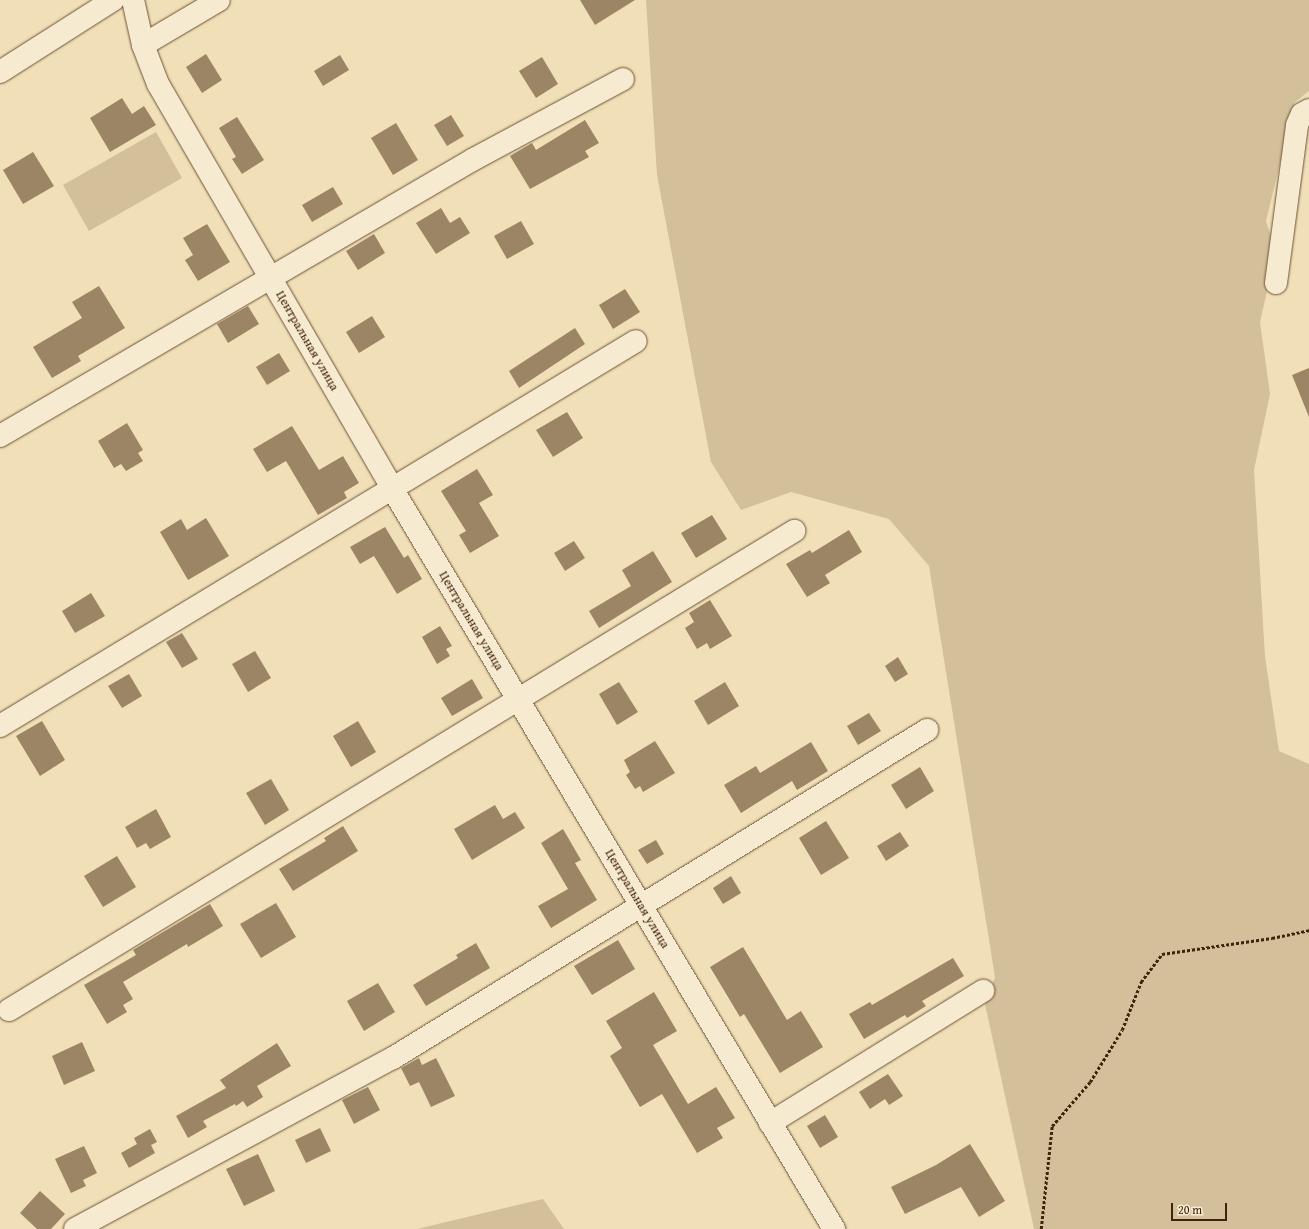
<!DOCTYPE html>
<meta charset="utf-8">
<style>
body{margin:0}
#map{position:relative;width:1309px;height:1229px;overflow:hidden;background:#f1dfb7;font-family:"Gentium Book Plus",serif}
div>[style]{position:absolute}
.green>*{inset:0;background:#d3bf9a}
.building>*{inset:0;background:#9c8564}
.path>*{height:2.5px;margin-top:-1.25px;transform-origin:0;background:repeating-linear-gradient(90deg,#40230b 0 3px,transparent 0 5px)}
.roads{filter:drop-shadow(0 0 1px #6c5236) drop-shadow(0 0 1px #6c5236)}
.minor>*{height:22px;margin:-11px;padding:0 11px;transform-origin:11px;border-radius:11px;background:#f6ead0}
span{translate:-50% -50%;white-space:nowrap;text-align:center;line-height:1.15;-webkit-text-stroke:3.5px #f6ead0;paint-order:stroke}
.street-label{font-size:13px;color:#40230b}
.scale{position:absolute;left:1171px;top:1203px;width:56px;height:18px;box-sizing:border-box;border:2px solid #40230b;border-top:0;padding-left:5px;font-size:12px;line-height:14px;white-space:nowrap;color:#40230b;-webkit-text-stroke:3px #f6ead0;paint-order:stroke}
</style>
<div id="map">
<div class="green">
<div style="clip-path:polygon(646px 0,1309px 0,1309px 91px,1295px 102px,1266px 221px,1276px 252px,1260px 322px,1270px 394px,1254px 470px,1265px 657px,1279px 751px,1309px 764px,1309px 1229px,1034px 1229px,985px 1004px,995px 977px,929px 566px,889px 519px,791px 492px,741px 510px,711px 462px,657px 175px)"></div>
<div style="clip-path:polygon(156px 132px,182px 178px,89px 231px,63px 185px)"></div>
<div style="clip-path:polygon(543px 1199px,564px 1229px,417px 1229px)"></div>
</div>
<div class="building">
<div style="clip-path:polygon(580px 0,635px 0,595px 25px)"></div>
<div style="clip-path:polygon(206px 54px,222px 80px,202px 93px,186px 67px)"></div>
<div style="clip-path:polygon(340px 55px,349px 70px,323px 86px,314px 71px)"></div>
<div style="clip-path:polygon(542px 57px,558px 84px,536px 98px,519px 71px)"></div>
<div style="clip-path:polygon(122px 98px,132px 114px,144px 106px,156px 125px,110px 152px,90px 118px)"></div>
<div style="clip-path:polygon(451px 115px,464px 136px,447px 146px,434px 125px)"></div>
<div style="clip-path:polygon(237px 117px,264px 160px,242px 174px,232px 159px,236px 157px,219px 128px)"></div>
<div style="clip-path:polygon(585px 120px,599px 143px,585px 151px,589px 157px,530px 189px,510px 156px,532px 143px,536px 150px)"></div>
<div style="clip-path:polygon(396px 123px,418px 160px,393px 175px,371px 138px)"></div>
<div style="clip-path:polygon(33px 152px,54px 186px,23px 204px,3px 170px)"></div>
<div style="clip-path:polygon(333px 187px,343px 204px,312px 222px,302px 205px)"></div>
<div style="clip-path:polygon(441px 208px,450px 223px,460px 217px,470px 233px,436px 254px,416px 223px)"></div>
<div style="clip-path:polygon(521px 221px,534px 244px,507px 259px,494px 236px)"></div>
<div style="clip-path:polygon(207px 224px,230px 262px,198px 281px,185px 260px,193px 255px,183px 238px)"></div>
<div style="clip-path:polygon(374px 234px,385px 253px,358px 270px,346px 251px)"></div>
<div style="clip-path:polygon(99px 286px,125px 328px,78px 356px,81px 361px,52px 378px,33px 347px,82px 318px,72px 302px)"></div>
<div style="clip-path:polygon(625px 289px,640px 312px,613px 329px,599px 305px)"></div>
<div style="clip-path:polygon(248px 306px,259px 324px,228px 343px,217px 324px)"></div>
<div style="clip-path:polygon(372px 316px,385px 337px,359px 353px,346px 332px)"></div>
<div style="clip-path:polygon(575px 328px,585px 344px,519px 388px,509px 371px)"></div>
<div style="clip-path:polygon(279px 353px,290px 371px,267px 385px,256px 367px)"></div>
<div style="clip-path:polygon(1309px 368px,1309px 417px,1292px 375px)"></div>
<div style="clip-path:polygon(567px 412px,583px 438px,553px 457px,536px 430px)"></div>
<div style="clip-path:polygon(127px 423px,143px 450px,138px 453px,143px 461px,126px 471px,121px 464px,114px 468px,98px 441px)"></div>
<div style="clip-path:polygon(292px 426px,319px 470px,343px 456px,359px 483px,344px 492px,347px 498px,318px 515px,286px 461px,267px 472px,253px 449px)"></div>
<div style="clip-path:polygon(477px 469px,493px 495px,479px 503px,499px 536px,470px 553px,459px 535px,466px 531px,441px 491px)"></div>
<div style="clip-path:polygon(712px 515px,727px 539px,696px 558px,681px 533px)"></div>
<div style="clip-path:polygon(206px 518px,229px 556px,188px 580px,160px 532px,181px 519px,187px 530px)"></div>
<div style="clip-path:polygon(385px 527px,404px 558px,408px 555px,422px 579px,397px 594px,374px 556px,360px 564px,350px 547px)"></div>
<div style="clip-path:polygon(849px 530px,862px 552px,825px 575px,830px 583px,807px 597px,786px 564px,810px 550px,812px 553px)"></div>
<div style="clip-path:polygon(574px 541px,585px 558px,565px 571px,554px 553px)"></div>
<div style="clip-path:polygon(653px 551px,672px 582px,599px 628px,589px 611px,631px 586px,622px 570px)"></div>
<div style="clip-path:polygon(91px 593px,105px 616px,75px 633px,62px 611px)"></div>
<div style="clip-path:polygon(710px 600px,732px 636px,710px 649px,707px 643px,697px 649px,685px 628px,694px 622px,689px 613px)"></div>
<div style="clip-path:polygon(440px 626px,452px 646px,446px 649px,450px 656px,437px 664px,422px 637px)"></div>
<div style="clip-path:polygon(182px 633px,198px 659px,182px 668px,166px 642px)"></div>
<div style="clip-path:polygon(255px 651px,271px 678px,248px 692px,232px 664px)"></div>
<div style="clip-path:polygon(898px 657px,908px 674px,895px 682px,885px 666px)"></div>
<div style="clip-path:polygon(129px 674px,142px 696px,122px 708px,108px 686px)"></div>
<div style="clip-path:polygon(472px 679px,483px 698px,452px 716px,441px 698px)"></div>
<div style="clip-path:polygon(619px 682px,638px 712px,617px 725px,599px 694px)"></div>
<div style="clip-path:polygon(725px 682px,739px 706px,708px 725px,694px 701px)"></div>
<div style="clip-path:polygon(869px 713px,881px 731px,858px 745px,847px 726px)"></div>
<div style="clip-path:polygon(42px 721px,65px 760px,40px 776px,16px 736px)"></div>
<div style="clip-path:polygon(358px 721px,376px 752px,351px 767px,333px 736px)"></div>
<div style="clip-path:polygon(655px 741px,675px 773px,643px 792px,640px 786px,635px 789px,626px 775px,630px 772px,624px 760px)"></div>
<div style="clip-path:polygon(811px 742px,828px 771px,797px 790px,792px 781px,741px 813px,724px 785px,756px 766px,760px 773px)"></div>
<div style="clip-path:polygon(920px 767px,934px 791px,906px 809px,891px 785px)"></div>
<div style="clip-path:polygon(271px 779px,289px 810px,265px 825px,246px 793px)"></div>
<div style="clip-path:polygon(495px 805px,503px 819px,515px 812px,525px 828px,472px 860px,454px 829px)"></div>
<div style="clip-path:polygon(156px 809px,171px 837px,150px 849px,146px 843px,137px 848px,125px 827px)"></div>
<div style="clip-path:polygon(826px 821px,849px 858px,821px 875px,799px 838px)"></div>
<div style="clip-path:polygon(343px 826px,358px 851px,293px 891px,279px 869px,326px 841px,324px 838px)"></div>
<div style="clip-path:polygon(563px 829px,581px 860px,575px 863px,597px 900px,551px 928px,538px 906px,568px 889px,541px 843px)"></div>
<div style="clip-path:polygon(900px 832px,909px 846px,886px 861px,877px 846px)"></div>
<div style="clip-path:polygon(656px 840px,664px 854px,647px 864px,638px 850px)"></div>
<div style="clip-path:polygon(117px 856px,136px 887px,103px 907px,84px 876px)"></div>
<div style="clip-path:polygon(731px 876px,741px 893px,723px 904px,713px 888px)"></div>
<div style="clip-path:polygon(276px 903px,296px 937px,261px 958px,240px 924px)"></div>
<div style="clip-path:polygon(210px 904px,223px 926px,188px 947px,187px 944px,123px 982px,133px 999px,123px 1005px,127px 1012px,107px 1024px,84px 985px,136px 955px,133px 950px)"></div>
<div style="clip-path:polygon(618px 940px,635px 969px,592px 995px,574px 966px)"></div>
<div style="clip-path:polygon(476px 943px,490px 968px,426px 1006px,413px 985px,458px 958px,456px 955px)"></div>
<div style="clip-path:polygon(743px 947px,787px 1020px,801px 1011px,823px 1047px,780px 1073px,744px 1014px,740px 1017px,710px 967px)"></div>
<div style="clip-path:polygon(953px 958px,964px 976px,922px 1001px,926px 1006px,907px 1018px,905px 1015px,864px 1039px,849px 1014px,870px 1002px,872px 1005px)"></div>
<div style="clip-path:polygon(378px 983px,395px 1012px,364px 1031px,347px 1001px)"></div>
<div style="clip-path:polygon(654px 992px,677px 1031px,653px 1045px,688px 1104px,716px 1087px,735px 1118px,717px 1128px,723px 1138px,697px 1153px,662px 1094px,640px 1107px,610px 1056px,622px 1048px,606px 1021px)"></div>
<div style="clip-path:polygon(82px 1042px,95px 1071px,64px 1085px,52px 1056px)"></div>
<div style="clip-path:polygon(277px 1043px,291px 1066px,257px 1086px,263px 1097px,247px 1107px,243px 1101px,236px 1106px,235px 1104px,203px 1121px,207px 1127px,188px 1138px,176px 1116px,226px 1088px,220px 1080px)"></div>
<div style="clip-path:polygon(419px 1058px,422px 1065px,436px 1058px,455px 1096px,431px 1107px,419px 1082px,410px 1086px,401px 1068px)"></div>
<div style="clip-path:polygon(888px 1074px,903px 1096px,889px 1105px,885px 1099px,870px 1109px,859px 1092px)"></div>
<div style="clip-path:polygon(368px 1087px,380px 1110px,354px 1124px,342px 1100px)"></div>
<div style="clip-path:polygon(825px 1115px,838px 1137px,820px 1148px,807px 1126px)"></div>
<div style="clip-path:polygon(320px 1128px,331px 1151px,306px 1163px,295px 1140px)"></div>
<div style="clip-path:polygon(150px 1129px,157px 1142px,151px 1145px,155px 1153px,129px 1168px,121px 1153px,137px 1144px,134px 1138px)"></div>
<div style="clip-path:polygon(970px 1144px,1005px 1201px,979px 1217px,961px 1187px,905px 1214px,891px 1187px,936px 1165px)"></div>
<div style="clip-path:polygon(84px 1146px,97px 1173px,83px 1180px,86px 1186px,71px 1193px,55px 1159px)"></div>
<div style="clip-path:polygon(258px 1154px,275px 1191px,244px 1206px,226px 1169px)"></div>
<div style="clip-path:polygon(40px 1191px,65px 1214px,51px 1229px,37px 1229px,20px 1213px)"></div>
</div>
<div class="path">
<div style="left:1041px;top:1229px;width:104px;rotate:-83.9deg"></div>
<div style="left:1052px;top:1126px;width:58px;rotate:-49.2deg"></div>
<div style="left:1090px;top:1082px;width:61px;rotate:-58.4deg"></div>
<div style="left:1122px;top:1030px;width:52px;rotate:-68.4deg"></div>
<div style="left:1141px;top:982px;width:35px;rotate:-53deg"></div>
<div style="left:1162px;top:954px;width:111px;rotate:-8.3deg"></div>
<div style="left:1272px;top:938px;width:38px;rotate:-12deg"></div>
</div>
<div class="roads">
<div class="minor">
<div style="left:133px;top:0;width:46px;rotate:77.5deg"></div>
<div style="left:143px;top:45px;width:42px;rotate:69deg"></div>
<div style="left:158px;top:84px;width:469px;rotate:59.9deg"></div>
<div style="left:393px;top:490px;width:861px;rotate:59.17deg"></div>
<div style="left:143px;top:45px;width:88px;rotate:-30.6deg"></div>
<div style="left:0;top:72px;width:134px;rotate:-32.5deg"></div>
<div style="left:1276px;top:283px;width:159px;rotate:-82.4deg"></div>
<div style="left:1297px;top:125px;width:12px;rotate:-66deg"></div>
<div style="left:1302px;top:114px;width:8px;rotate:-30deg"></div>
<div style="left:0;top:436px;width:549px;rotate:-30.3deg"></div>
<div style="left:474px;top:159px;width:169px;rotate:-28.2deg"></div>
<div style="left:0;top:726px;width:743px;rotate:-31.19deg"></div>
<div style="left:9px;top:1010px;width:920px;rotate:-31.39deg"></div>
<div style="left:770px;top:1123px;width:251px;rotate:-31.8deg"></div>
<div style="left:75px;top:1229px;width:361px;rotate:-28.3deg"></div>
<div style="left:393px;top:1058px;width:627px;rotate:-31.56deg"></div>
</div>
</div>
<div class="street-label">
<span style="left:307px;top:341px;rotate:60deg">Центральная улица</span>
<span style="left:471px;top:621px;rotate:59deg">Центральная улица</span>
<span style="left:637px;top:899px;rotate:59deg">Центральная улица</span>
</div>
<div class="scale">20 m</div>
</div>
